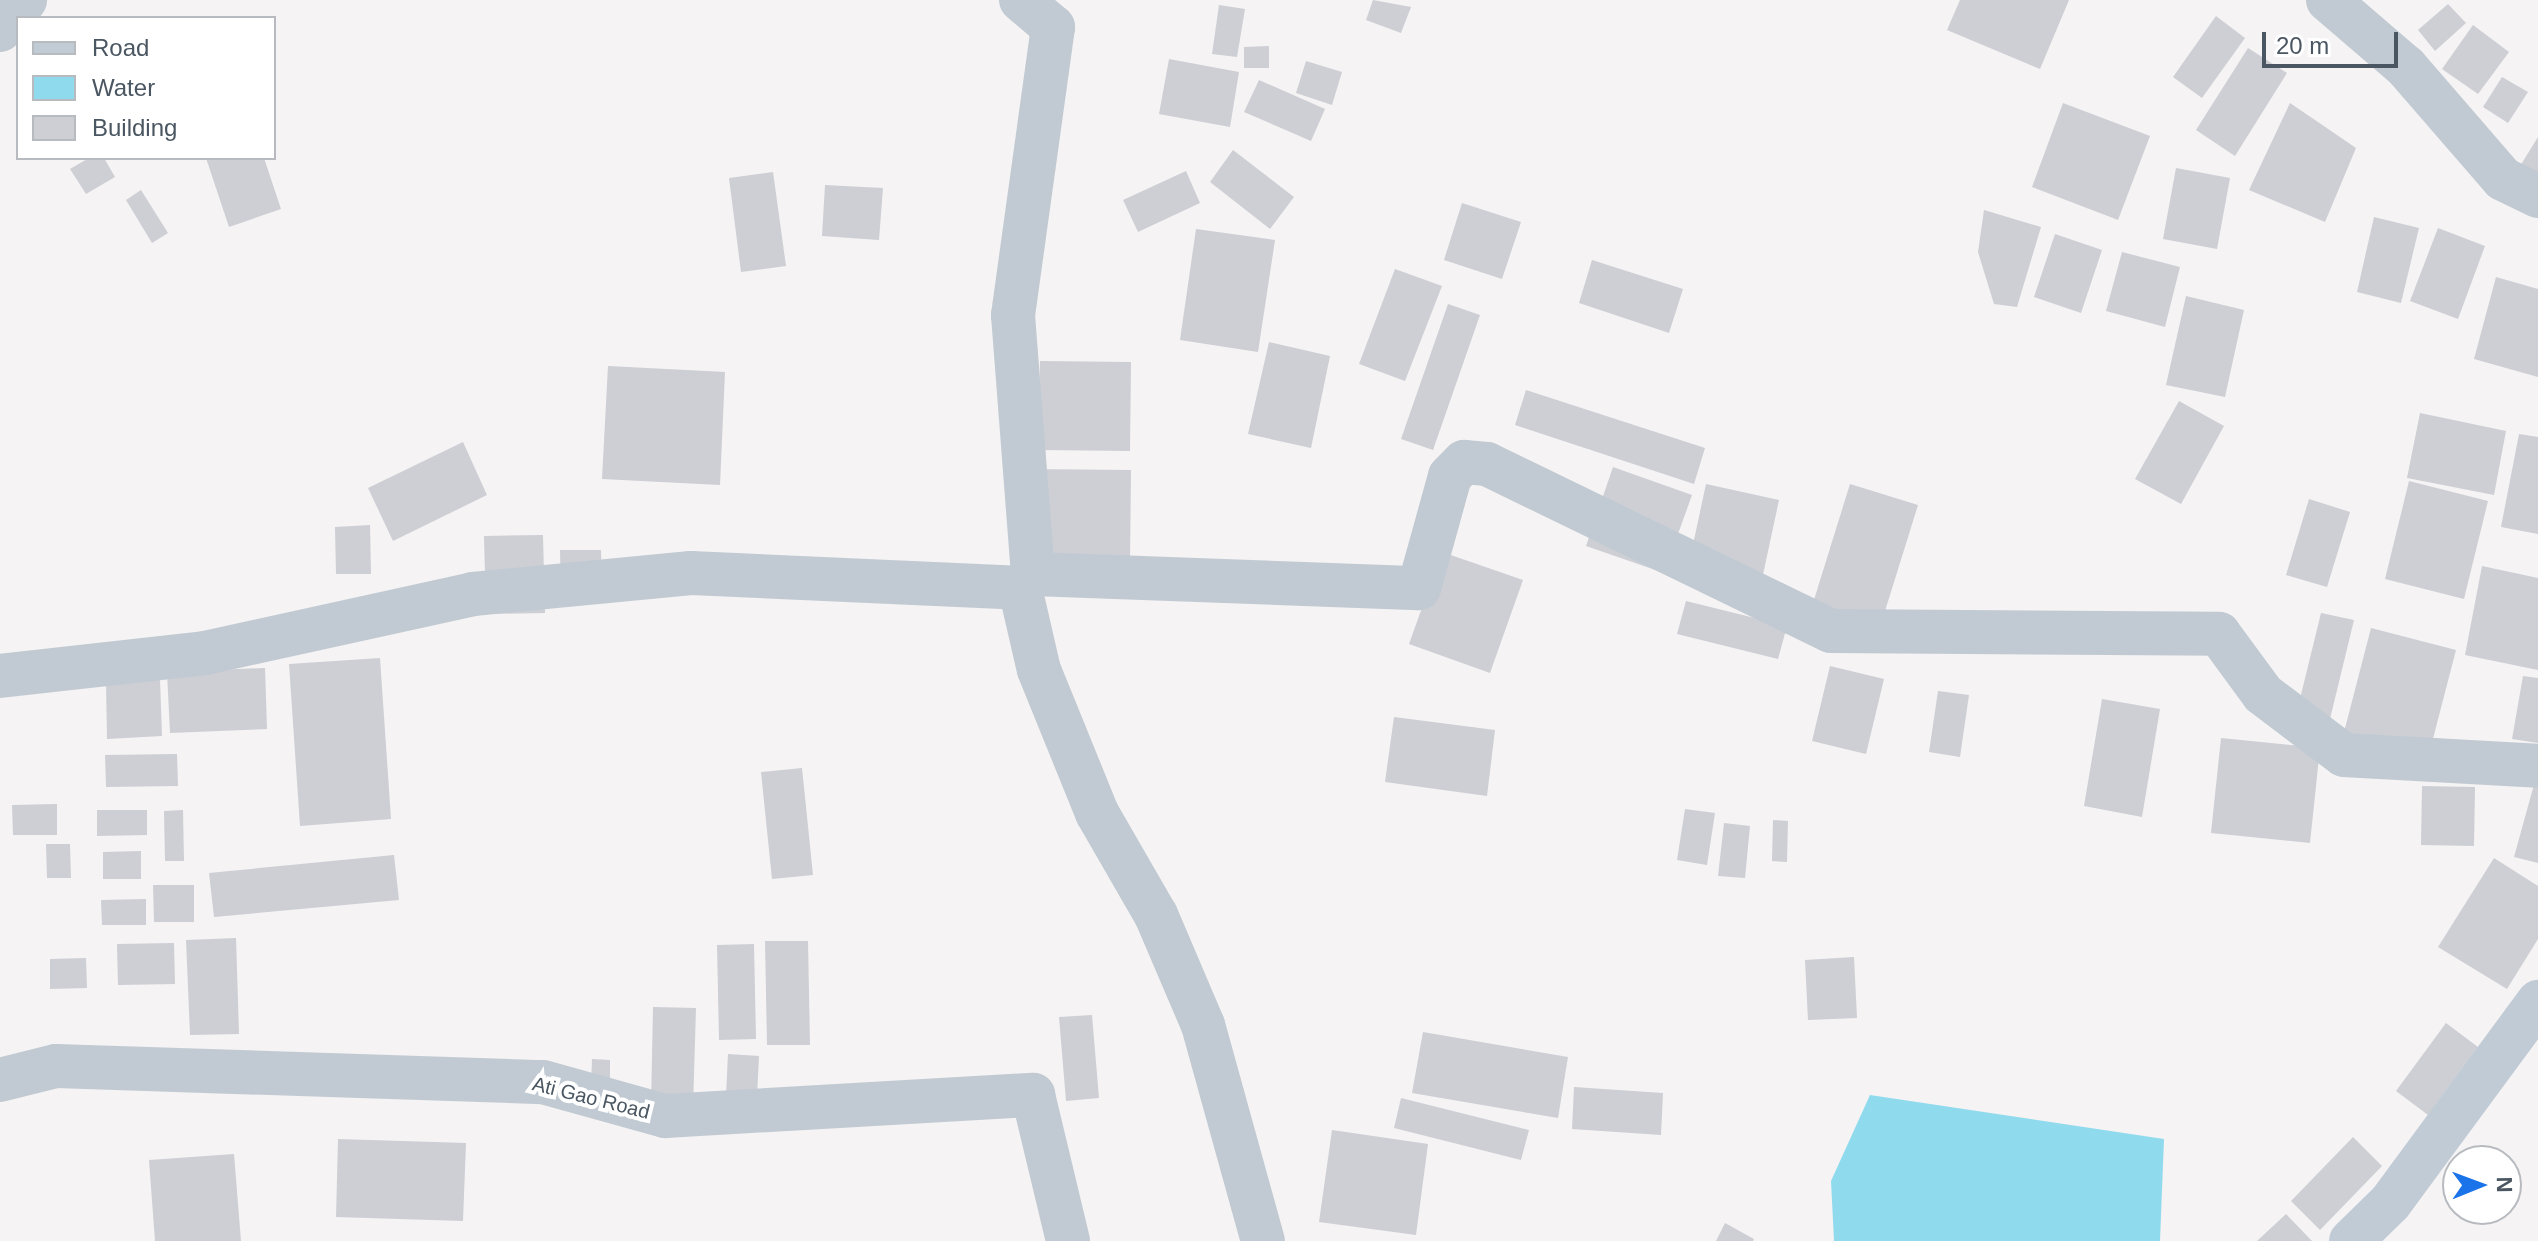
<!DOCTYPE html>
<style>
body{margin:0}
#map{position:relative;width:2538px;height:1241px;overflow:hidden;background:#f5f3f3;font-family:Helvetica,sans-serif}
div>[style]{position:absolute}
.water>*{inset:0;background:#90daee}
.building>*{inset:0;background:#cdcfd5}
.minor>*{height:44px;margin:-22px;padding:0 22px;transform-origin:22px;border-radius:22px;background:#c1cad2}
.secondary>*{height:44px;margin:-22px;padding:0 22px;transform-origin:22px;border-radius:22px;background:#c1cbd6}
span{translate:-50% -50%;white-space:nowrap;text-align:center;line-height:1.15;-webkit-text-stroke:8px #fff;paint-order:stroke}
.street-label{font-size:20px;color:#4a5661}
.legend{position:absolute;left:16px;top:16px;width:260px;height:144px;box-sizing:border-box;background:#fff;border:2px solid #b7bbc0;margin:0;padding:10px 14px;list-style:none;font-size:24px;color:#4a5661}
.legend li{display:flex;align-items:center;gap:16px;height:40px}
.legend b{width:40px;border:2px solid #b7bbc0}
.north{position:absolute;left:2442px;top:1145px;width:80px;height:80px;box-sizing:border-box;background:#fff;border:2px solid #b7bbc0;border-radius:50%;rotate:89deg;font-size:22px;font-weight:700;line-height:32px;text-align:center;color:#4a5661}
.north::after{content:'';display:block;margin:auto;width:28px;height:36px;background:#1a73e8;clip-path:polygon(50% 0,100% 100%,50% 72%,0 100%)}
.scale{position:absolute;left:2262px;top:32px;width:136px;height:36px;box-sizing:border-box;border:4px solid #4a5661;border-top:0;padding-left:10px;font-size:24px;line-height:28px;white-space:nowrap;color:#4a5661;-webkit-text-stroke:6px #fff;paint-order:stroke}
</style>
<div id="map">
<div class="water">
<div style="clip-path:polygon(1870px 1095px,2164px 1139px,2160px 1241px,1834px 1241px,1831px 1181px)"></div>
</div>
<div class="building">
<div style="clip-path:polygon(1373px 0,1411px 7px,1401px 33px,1366px 20px)"></div>
<div style="clip-path:polygon(1960px 0,2069px 0,2040px 69px,1947px 30px)"></div>
<div style="clip-path:polygon(2448px 4px,2466px 23px,2435px 51px,2418px 30px)"></div>
<div style="clip-path:polygon(1219px 5px,1245px 9px,1237px 57px,1212px 54px)"></div>
<div style="clip-path:polygon(2216px 16px,2245px 38px,2202px 98px,2173px 77px)"></div>
<div style="clip-path:polygon(2473px 25px,2509px 52px,2478px 94px,2442px 69px)"></div>
<div style="clip-path:polygon(1269px 46px,1269px 68px,1244px 68px,1244px 47px)"></div>
<div style="clip-path:polygon(2248px 48px,2287px 73px,2235px 156px,2196px 130px)"></div>
<div style="clip-path:polygon(1169px 59px,1239px 72px,1230px 127px,1159px 114px)"></div>
<div style="clip-path:polygon(1306px 61px,1342px 72px,1332px 105px,1296px 93px)"></div>
<div style="clip-path:polygon(2502px 77px,2528px 92px,2508px 123px,2483px 107px)"></div>
<div style="clip-path:polygon(1259px 80px,1325px 109px,1311px 141px,1244px 112px)"></div>
<div style="clip-path:polygon(2063px 103px,2150px 136px,2118px 220px,2032px 187px)"></div>
<div style="clip-path:polygon(2290px 103px,2356px 148px,2325px 222px,2249px 190px)"></div>
<div style="clip-path:polygon(2538px 137px,2538px 171px,2533px 180px,2517px 171px)"></div>
<div style="clip-path:polygon(1233px 150px,1294px 197px,1270px 229px,1210px 182px)"></div>
<div style="clip-path:polygon(89px 158px,104px 158px,115px 177px,86px 194px,70px 169px)"></div>
<div style="clip-path:polygon(206px 158px,264px 158px,281px 209px,229px 227px)"></div>
<div style="clip-path:polygon(2176px 168px,2230px 178px,2217px 249px,2163px 239px)"></div>
<div style="clip-path:polygon(1186px 171px,1200px 203px,1138px 232px,1123px 200px)"></div>
<div style="clip-path:polygon(773px 172px,786px 266px,741px 272px,729px 178px)"></div>
<div style="clip-path:polygon(825px 185px,883px 188px,879px 240px,822px 236px)"></div>
<div style="clip-path:polygon(141px 190px,168px 233px,152px 243px,126px 200px)"></div>
<div style="clip-path:polygon(1462px 203px,1521px 222px,1502px 279px,1444px 260px)"></div>
<div style="clip-path:polygon(1984px 210px,2041px 227px,2017px 307px,1994px 304px,1978px 252px)"></div>
<div style="clip-path:polygon(2374px 217px,2419px 228px,2401px 303px,2357px 292px)"></div>
<div style="clip-path:polygon(2438px 228px,2485px 246px,2458px 319px,2410px 301px)"></div>
<div style="clip-path:polygon(1196px 229px,1275px 240px,1258px 352px,1180px 340px)"></div>
<div style="clip-path:polygon(2055px 234px,2102px 250px,2081px 313px,2034px 297px)"></div>
<div style="clip-path:polygon(2122px 252px,2180px 267px,2165px 327px,2106px 311px)"></div>
<div style="clip-path:polygon(1592px 260px,1683px 289px,1669px 333px,1579px 303px)"></div>
<div style="clip-path:polygon(1395px 269px,1442px 286px,1405px 381px,1359px 364px)"></div>
<div style="clip-path:polygon(2496px 277px,2538px 289px,2538px 377px,2474px 359px)"></div>
<div style="clip-path:polygon(2186px 296px,2244px 310px,2225px 397px,2166px 385px)"></div>
<div style="clip-path:polygon(1448px 304px,1480px 315px,1433px 450px,1401px 439px)"></div>
<div style="clip-path:polygon(1269px 342px,1330px 356px,1311px 448px,1248px 434px)"></div>
<div style="clip-path:polygon(1040px 361px,1131px 362px,1130px 451px,1039px 450px)"></div>
<div style="clip-path:polygon(608px 366px,725px 372px,720px 485px,602px 479px)"></div>
<div style="clip-path:polygon(1526px 390px,1705px 448px,1694px 484px,1515px 425px)"></div>
<div style="clip-path:polygon(2179px 401px,2224px 426px,2181px 504px,2135px 479px)"></div>
<div style="clip-path:polygon(2420px 413px,2506px 431px,2494px 495px,2407px 478px)"></div>
<div style="clip-path:polygon(2519px 434px,2538px 437px,2538px 534px,2501px 527px)"></div>
<div style="clip-path:polygon(463px 442px,487px 495px,393px 541px,368px 488px)"></div>
<div style="clip-path:polygon(1613px 467px,1692px 495px,1664px 573px,1586px 546px)"></div>
<div style="clip-path:polygon(1026px 469px,1131px 470px,1130px 562px,1026px 562px)"></div>
<div style="clip-path:polygon(2409px 481px,2488px 501px,2464px 599px,2385px 579px)"></div>
<div style="clip-path:polygon(1706px 484px,1779px 500px,1758px 598px,1685px 582px)"></div>
<div style="clip-path:polygon(1850px 484px,1918px 505px,1881px 624px,1813px 603px)"></div>
<div style="clip-path:polygon(2309px 499px,2350px 512px,2327px 587px,2286px 575px)"></div>
<div style="clip-path:polygon(370px 525px,371px 574px,336px 574px,335px 527px)"></div>
<div style="clip-path:polygon(543px 535px,545px 613px,486px 614px,484px 536px)"></div>
<div style="clip-path:polygon(560px 550px,601px 550px,602px 599px,561px 599px)"></div>
<div style="clip-path:polygon(1442px 552px,1523px 580px,1490px 673px,1409px 644px)"></div>
<div style="clip-path:polygon(2482px 566px,2538px 578px,2538px 670px,2465px 655px)"></div>
<div style="clip-path:polygon(1686px 601px,1787px 626px,1778px 659px,1677px 634px)"></div>
<div style="clip-path:polygon(2321px 613px,2354px 620px,2330px 719px,2297px 711px)"></div>
<div style="clip-path:polygon(2371px 628px,2456px 650px,2428px 758px,2343px 736px)"></div>
<div style="clip-path:polygon(380px 658px,391px 819px,300px 826px,289px 664px)"></div>
<div style="clip-path:polygon(1830px 666px,1884px 679px,1866px 754px,1812px 741px)"></div>
<div style="clip-path:polygon(265px 668px,267px 729px,170px 733px,167px 672px)"></div>
<div style="clip-path:polygon(2523px 676px,2538px 678px,2538px 743px,2512px 739px)"></div>
<div style="clip-path:polygon(160px 679px,162px 736px,107px 739px,106px 682px)"></div>
<div style="clip-path:polygon(1938px 691px,1969px 695px,1960px 757px,1929px 752px)"></div>
<div style="clip-path:polygon(2102px 699px,2160px 709px,2142px 817px,2084px 806px)"></div>
<div style="clip-path:polygon(1394px 717px,1495px 730px,1487px 796px,1385px 782px)"></div>
<div style="clip-path:polygon(2221px 738px,2320px 748px,2310px 843px,2211px 833px)"></div>
<div style="clip-path:polygon(177px 754px,178px 786px,106px 787px,105px 755px)"></div>
<div style="clip-path:polygon(802px 768px,813px 875px,772px 879px,761px 772px)"></div>
<div style="clip-path:polygon(2538px 770px,2538px 863px,2514px 857px)"></div>
<div style="clip-path:polygon(2422px 786px,2475px 787px,2474px 846px,2421px 845px)"></div>
<div style="clip-path:polygon(57px 804px,57px 835px,13px 835px,12px 805px)"></div>
<div style="clip-path:polygon(1685px 809px,1715px 813px,1707px 865px,1677px 860px)"></div>
<div style="clip-path:polygon(97px 810px,147px 810px,147px 835px,97px 836px)"></div>
<div style="clip-path:polygon(183px 810px,184px 861px,165px 861px,164px 811px)"></div>
<div style="clip-path:polygon(1773px 820px,1788px 821px,1787px 862px,1772px 861px)"></div>
<div style="clip-path:polygon(1724px 823px,1750px 826px,1745px 878px,1718px 876px)"></div>
<div style="clip-path:polygon(46px 844px,70px 844px,71px 878px,47px 878px)"></div>
<div style="clip-path:polygon(141px 851px,141px 879px,103px 879px,103px 852px)"></div>
<div style="clip-path:polygon(394px 855px,399px 900px,214px 917px,209px 873px)"></div>
<div style="clip-path:polygon(2494px 858px,2538px 886px,2538px 939px,2507px 989px,2438px 947px)"></div>
<div style="clip-path:polygon(153px 885px,194px 885px,194px 922px,154px 922px)"></div>
<div style="clip-path:polygon(146px 899px,146px 925px,102px 925px,101px 900px)"></div>
<div style="clip-path:polygon(236px 938px,239px 1034px,190px 1035px,186px 940px)"></div>
<div style="clip-path:polygon(765px 941px,808px 941px,810px 1045px,767px 1045px)"></div>
<div style="clip-path:polygon(174px 943px,175px 984px,118px 985px,117px 944px)"></div>
<div style="clip-path:polygon(754px 944px,756px 1039px,719px 1040px,717px 945px)"></div>
<div style="clip-path:polygon(1854px 957px,1857px 1018px,1808px 1020px,1805px 960px)"></div>
<div style="clip-path:polygon(86px 958px,87px 988px,50px 989px,50px 959px)"></div>
<div style="clip-path:polygon(653px 1007px,696px 1008px,693px 1108px,651px 1107px)"></div>
<div style="clip-path:polygon(1092px 1015px,1099px 1098px,1066px 1101px,1059px 1017px)"></div>
<div style="clip-path:polygon(2446px 1023px,2478px 1047px,2428px 1115px,2396px 1091px)"></div>
<div style="clip-path:polygon(1423px 1032px,1568px 1057px,1558px 1118px,1412px 1093px)"></div>
<div style="clip-path:polygon(728px 1054px,759px 1056px,757px 1097px,726px 1096px)"></div>
<div style="clip-path:polygon(592px 1059px,610px 1060px,610px 1089px,591px 1088px)"></div>
<div style="clip-path:polygon(1574px 1087px,1663px 1093px,1661px 1135px,1572px 1129px)"></div>
<div style="clip-path:polygon(1401px 1098px,1529px 1130px,1521px 1160px,1394px 1128px)"></div>
<div style="clip-path:polygon(1332px 1130px,1428px 1144px,1416px 1235px,1319px 1222px)"></div>
<div style="clip-path:polygon(2353px 1137px,2382px 1166px,2320px 1230px,2291px 1201px)"></div>
<div style="clip-path:polygon(338px 1139px,466px 1143px,463px 1221px,336px 1217px)"></div>
<div style="clip-path:polygon(234px 1154px,241px 1241px,155px 1241px,149px 1160px)"></div>
<div style="clip-path:polygon(2286px 1214px,2312px 1241px,2257px 1241px)"></div>
<div style="clip-path:polygon(1725px 1223px,1754px 1239px,1753px 1241px,1716px 1241px)"></div>
</div>
<div class="minor">
<div style="left:1021px;top:0;width:42px;rotate:40.2deg"></div>
<div style="left:1053px;top:27px;width:291px;rotate:97.9deg"></div>
<div style="left:1013px;top:315px;width:260px;rotate:85.6deg"></div>
<div style="left:1033px;top:574px;width:19px;rotate:133deg"></div>
<div style="left:1020px;top:588px;width:84px;rotate:77deg"></div>
<div style="left:1039px;top:670px;width:154px;rotate:67.9deg"></div>
<div style="left:1097px;top:813px;width:118px;rotate:60deg"></div>
<div style="left:1156px;top:915px;width:120px;rotate:66.9deg"></div>
<div style="left:1203px;top:1025px;width:224px;rotate:74.5deg"></div>
<div style="left:2328px;top:0;width:103px;rotate:40.7deg"></div>
<div style="left:2406px;top:67px;width:148px;rotate:49.1deg"></div>
<div style="left:2503px;top:179px;width:39px;rotate:26deg"></div>
<div style="left:0;top:30px;width:39px;rotate:-50deg"></div>
<div style="left:1033px;top:574px;width:386px;rotate:2.1deg"></div>
<div style="left:1419px;top:588px;width:116px;rotate:-74.5deg"></div>
<div style="left:1450px;top:476px;width:20px;rotate:-45deg"></div>
<div style="left:1464px;top:462px;width:23px;rotate:5deg"></div>
<div style="left:1487px;top:464px;width:382px;rotate:25.9deg"></div>
<div style="left:1831px;top:631px;width:388px;rotate:0.4deg"></div>
<div style="left:2219px;top:634px;width:74px;rotate:53.7deg"></div>
<div style="left:2263px;top:694px;width:101px;rotate:37deg"></div>
<div style="left:2344px;top:755px;width:194px;rotate:3.2deg"></div>
<div style="left:0;top:676px;width:206px;rotate:-6.4deg"></div>
<div style="left:205px;top:653px;width:274px;rotate:-12.4deg"></div>
<div style="left:473px;top:594px;width:219px;rotate:-5.5deg"></div>
<div style="left:691px;top:573px;width:329px;rotate:2.6deg"></div>
<div style="left:0;top:1080px;width:58px;rotate:-14deg"></div>
<div style="left:56px;top:1066px;width:487px;rotate:1.9deg"></div>
<div style="left:543px;top:1082px;width:127px;rotate:15.6deg"></div>
<div style="left:665px;top:1116px;width:369px;rotate:-3.3deg"></div>
<div style="left:1033px;top:1095px;width:150px;rotate:76.5deg"></div>
</div>
<div class="secondary">
<div style="left:2351px;top:1241px;width:54px;rotate:-44.3deg"></div>
<div style="left:2390px;top:1203px;width:250px;rotate:-53.6deg"></div>
</div>
<div class="street-label">
<span style="left:591px;top:1098px;rotate:14deg">Ati Gao Road</span>
</div>
<ul class="legend">
<li><b style="height:10px;background:#c1cbd6"></b>Road</li>
<li><b style="height:22px;background:#90daee"></b>Water</li>
<li><b style="height:22px;background:#cdcfd5"></b>Building</li>
</ul>
<div class="north">N</div>
<div class="scale">20 m</div>
</div>
